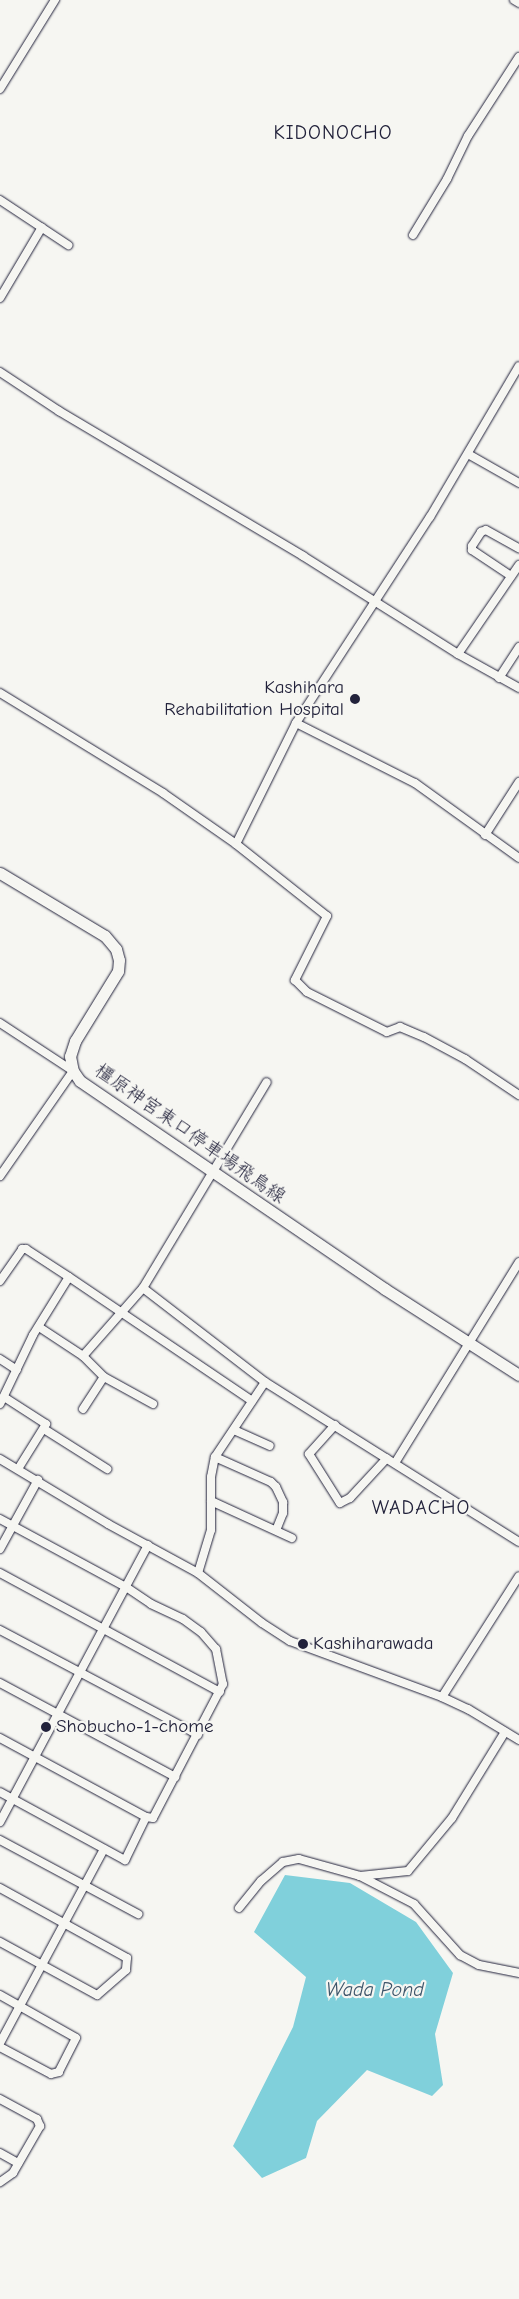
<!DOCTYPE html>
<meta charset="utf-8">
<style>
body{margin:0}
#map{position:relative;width:519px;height:2299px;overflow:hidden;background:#f6f6f2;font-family:"Comic Neue","Klee One",sans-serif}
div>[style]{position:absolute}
.water>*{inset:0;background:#80d0db}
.roads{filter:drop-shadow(0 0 1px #22223b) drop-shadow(0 0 1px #22223b)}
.street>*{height:8px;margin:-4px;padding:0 4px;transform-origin:4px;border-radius:4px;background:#f6f6f2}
.secondary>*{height:11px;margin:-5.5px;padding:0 5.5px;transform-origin:5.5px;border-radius:5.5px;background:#f6f6f2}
.dots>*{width:14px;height:14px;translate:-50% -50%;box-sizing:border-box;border:2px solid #f6f6f2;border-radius:50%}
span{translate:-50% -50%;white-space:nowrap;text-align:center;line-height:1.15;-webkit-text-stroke:4.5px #f6f6f2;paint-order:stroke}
.poi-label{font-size:19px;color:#22223b}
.right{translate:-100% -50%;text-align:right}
.left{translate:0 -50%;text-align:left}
.street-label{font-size:19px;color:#22223b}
.neighbourhood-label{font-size:20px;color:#22223b;letter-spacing:1px}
.water-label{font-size:20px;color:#3e566b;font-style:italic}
</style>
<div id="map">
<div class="water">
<div style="clip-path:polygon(285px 1875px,350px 1883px,416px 1922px,453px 1973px,435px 2034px,443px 2085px,432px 2096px,367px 2070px,317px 2121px,306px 2158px,262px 2178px,233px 2146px,293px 2027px,306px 1977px,254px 1932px)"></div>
</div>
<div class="roads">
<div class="street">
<div style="left:514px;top:0;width:6px;rotate:31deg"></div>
<div style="left:0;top:89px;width:105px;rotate:-58.3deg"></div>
<div style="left:0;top:200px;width:82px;rotate:33.5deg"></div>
<div style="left:413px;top:235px;width:66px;rotate:-58.7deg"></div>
<div style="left:447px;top:179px;width:48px;rotate:-64deg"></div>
<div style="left:468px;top:136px;width:94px;rotate:-57.2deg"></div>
<div style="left:0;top:298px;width:82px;rotate:-59.4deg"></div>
<div style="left:0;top:372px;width:71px;rotate:33.5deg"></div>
<div style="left:59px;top:411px;width:284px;rotate:30.7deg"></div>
<div style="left:303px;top:556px;width:183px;rotate:32.3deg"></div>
<div style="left:458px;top:654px;width:70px;rotate:29.1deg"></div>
<div style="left:468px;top:454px;width:59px;rotate:29.6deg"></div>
<div style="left:511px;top:576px;width:47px;rotate:-146.3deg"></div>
<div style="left:472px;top:550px;width:4px;rotate:-90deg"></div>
<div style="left:472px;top:546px;width:17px;rotate:-57deg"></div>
<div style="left:481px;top:532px;width:5px;rotate:-22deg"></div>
<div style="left:486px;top:530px;width:38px;rotate:29deg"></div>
<div style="left:458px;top:654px;width:108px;rotate:-55.6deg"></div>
<div style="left:499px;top:678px;width:37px;rotate:-57deg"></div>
<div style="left:0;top:693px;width:191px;rotate:31.5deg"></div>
<div style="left:163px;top:793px;width:89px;rotate:34.9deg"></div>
<div style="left:236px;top:844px;width:116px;rotate:38.4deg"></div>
<div style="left:327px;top:916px;width:72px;rotate:116.6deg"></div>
<div style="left:295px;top:980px;width:17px;rotate:45deg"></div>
<div style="left:307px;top:992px;width:89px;rotate:26.6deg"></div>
<div style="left:387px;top:1032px;width:14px;rotate:-21deg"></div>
<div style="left:400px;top:1027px;width:26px;rotate:23deg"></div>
<div style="left:424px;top:1037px;width:47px;rotate:28.2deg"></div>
<div style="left:465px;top:1059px;width:65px;rotate:33.7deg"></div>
<div style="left:296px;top:723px;width:133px;rotate:26.8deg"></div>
<div style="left:415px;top:783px;width:128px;rotate:35.8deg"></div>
<div style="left:485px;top:835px;width:63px;rotate:-57.3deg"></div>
<div style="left:236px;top:844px;width:135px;rotate:-63.6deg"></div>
<div style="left:296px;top:723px;width:246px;rotate:-57deg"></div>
<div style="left:430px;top:517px;width:175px;rotate:-59.5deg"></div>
<div style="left:0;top:1023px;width:87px;rotate:33.3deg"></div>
<div style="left:73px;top:1071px;width:128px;rotate:124.8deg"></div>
<div style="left:0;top:1281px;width:39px;rotate:-55deg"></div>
<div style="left:22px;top:1249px;width:4px"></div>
<div style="left:26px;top:1249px;width:51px;rotate:33.1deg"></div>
<div style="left:143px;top:1288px;width:154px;rotate:37.6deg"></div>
<div style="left:265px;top:1382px;width:300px;rotate:32.2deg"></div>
<div style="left:39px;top:1327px;width:53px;rotate:33.4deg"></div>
<div style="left:83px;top:1356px;width:30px;rotate:45deg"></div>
<div style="left:104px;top:1377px;width:56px;rotate:28.9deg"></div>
<div style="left:83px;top:1356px;width:91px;rotate:-48.6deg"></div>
<div style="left:143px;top:1288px;width:240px;rotate:-59deg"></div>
<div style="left:0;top:1359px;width:20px;rotate:33deg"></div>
<div style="left:4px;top:1397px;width:50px;rotate:32.7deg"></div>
<div style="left:46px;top:1424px;width:53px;rotate:121.9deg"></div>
<div style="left:0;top:1404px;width:76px;rotate:-64.4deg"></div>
<div style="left:33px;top:1335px;width:68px;rotate:-58.2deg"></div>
<div style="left:69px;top:1277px;width:221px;rotate:34.1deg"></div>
<div style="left:83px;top:1409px;width:38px;rotate:-57deg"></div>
<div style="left:335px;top:1425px;width:39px;rotate:132deg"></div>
<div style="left:309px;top:1454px;width:58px;rotate:57.7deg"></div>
<div style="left:340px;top:1503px;width:11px;rotate:-27deg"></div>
<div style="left:350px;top:1498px;width:54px;rotate:-47.2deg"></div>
<div style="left:44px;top:1429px;width:75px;rotate:32.4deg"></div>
<div style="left:234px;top:1430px;width:39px;rotate:24deg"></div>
<div style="left:215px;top:1457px;width:61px;rotate:24.1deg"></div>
<div style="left:271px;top:1482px;width:7px;rotate:45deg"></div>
<div style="left:276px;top:1487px;width:17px;rotate:65deg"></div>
<div style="left:283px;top:1502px;width:11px;rotate:90deg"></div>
<div style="left:283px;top:1513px;width:18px;rotate:112deg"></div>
<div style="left:0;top:1459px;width:126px;rotate:31deg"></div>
<div style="left:108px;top:1524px;width:102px;rotate:28.6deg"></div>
<div style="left:198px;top:1573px;width:81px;rotate:38deg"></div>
<div style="left:262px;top:1623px;width:33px;rotate:33deg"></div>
<div style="left:290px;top:1641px;width:162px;rotate:20.2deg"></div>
<div style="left:442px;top:1697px;width:29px;rotate:25deg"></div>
<div style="left:468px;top:1709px;width:60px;rotate:31.3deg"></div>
<div style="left:395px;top:1463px;width:236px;rotate:-58.3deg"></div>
<div style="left:211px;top:1501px;width:89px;rotate:24.6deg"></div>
<div style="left:0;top:1519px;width:143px;rotate:28.4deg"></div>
<div style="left:126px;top:1587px;width:30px;rotate:34deg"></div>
<div style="left:151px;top:1604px;width:35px;rotate:25deg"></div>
<div style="left:183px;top:1619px;width:22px;rotate:36deg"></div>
<div style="left:201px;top:1632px;width:23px;rotate:49deg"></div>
<div style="left:216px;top:1649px;width:36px;rotate:79deg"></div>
<div style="left:223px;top:1684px;width:151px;rotate:117.6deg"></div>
<div style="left:153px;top:1818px;width:7px;rotate:-172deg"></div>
<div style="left:146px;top:1817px;width:48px;rotate:116deg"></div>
<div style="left:125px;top:1860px;width:142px;rotate:-151.5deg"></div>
<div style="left:0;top:1549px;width:79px;rotate:-61.2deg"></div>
<div style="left:0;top:1573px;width:250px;rotate:28.4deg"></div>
<div style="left:198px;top:1573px;width:45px;rotate:-73.2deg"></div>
<div style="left:211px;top:1530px;width:53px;rotate:-90deg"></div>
<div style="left:211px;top:1477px;width:20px;rotate:-79deg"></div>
<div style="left:215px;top:1457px;width:90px;rotate:-56.3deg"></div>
<div style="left:0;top:1630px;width:224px;rotate:27.9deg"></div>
<div style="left:0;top:1683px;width:199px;rotate:28.2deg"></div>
<div style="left:442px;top:1697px;width:143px;rotate:-57.5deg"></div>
<div style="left:0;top:1738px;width:166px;rotate:28.4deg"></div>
<div style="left:0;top:1822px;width:314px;rotate:-61.9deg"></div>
<div style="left:0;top:1840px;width:157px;rotate:28.2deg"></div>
<div style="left:360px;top:1876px;width:61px;rotate:27.4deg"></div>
<div style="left:414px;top:1904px;width:69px;rotate:48deg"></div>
<div style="left:460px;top:1955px;width:21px;rotate:28deg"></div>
<div style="left:479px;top:1965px;width:41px;rotate:11.3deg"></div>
<div style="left:0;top:1888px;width:145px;rotate:28.9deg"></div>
<div style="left:127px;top:1958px;width:12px;rotate:95deg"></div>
<div style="left:126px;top:1970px;width:38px;rotate:139deg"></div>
<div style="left:97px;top:1995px;width:111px;rotate:-151.3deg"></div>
<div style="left:239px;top:1908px;width:35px;rotate:-51deg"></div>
<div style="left:261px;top:1881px;width:29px;rotate:-41deg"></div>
<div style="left:283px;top:1862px;width:16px;rotate:-11deg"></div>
<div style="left:299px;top:1859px;width:63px;rotate:15.6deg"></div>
<div style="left:360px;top:1876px;width:48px;rotate:-5.9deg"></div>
<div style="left:408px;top:1871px;width:69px;rotate:-50.3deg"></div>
<div style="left:452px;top:1818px;width:101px;rotate:-58.4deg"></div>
<div style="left:0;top:1995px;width:87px;rotate:29.5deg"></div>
<div style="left:76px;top:2038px;width:38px;rotate:117deg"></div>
<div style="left:59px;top:2072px;width:8px;rotate:166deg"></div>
<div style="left:51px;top:2074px;width:58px;rotate:-152.1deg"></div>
<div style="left:0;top:2043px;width:220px;rotate:-61.8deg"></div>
<div style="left:0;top:2099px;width:42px;rotate:28.4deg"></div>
<div style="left:37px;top:2119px;width:8px;rotate:67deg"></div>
<div style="left:40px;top:2126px;width:54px;rotate:119.9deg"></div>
<div style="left:13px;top:2173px;width:16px;rotate:145deg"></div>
<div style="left:0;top:2153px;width:21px;rotate:29deg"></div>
</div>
<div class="secondary">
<div style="left:0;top:873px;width:122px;rotate:31deg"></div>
<div style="left:105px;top:936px;width:17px;rotate:50deg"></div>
<div style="left:116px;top:949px;width:11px;rotate:75deg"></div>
<div style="left:119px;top:960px;width:11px;rotate:95deg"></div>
<div style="left:118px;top:971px;width:82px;rotate:121.6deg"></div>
<div style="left:75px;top:1041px;width:16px;rotate:108deg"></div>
<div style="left:70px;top:1056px;width:15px;rotate:79deg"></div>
<div style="left:73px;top:1071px;width:12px;rotate:55deg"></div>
<div style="left:80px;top:1081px;width:369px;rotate:34.3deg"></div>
<div style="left:385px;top:1289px;width:159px;rotate:32.7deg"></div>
</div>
</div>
<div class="dots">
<div style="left:355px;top:699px;background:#22223b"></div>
<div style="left:303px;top:1644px;background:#22223b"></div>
<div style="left:46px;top:1727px;background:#22223b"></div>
</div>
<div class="poi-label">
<span class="right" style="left:344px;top:699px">Kashihara<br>Rehabilitation Hospital</span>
<span class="left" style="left:313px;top:1644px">Kashiharawada</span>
<span class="left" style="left:56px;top:1727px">Shobucho-1-chome</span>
</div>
<div class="street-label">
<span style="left:190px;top:1134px;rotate:35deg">橿原神宮東口停車場飛鳥線</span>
</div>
<div class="neighbourhood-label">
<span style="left:333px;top:132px">KIDONOCHO</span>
<span style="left:421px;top:1507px">WADACHO</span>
</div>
<div class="water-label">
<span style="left:375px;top:1989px">Wada Pond</span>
</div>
</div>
